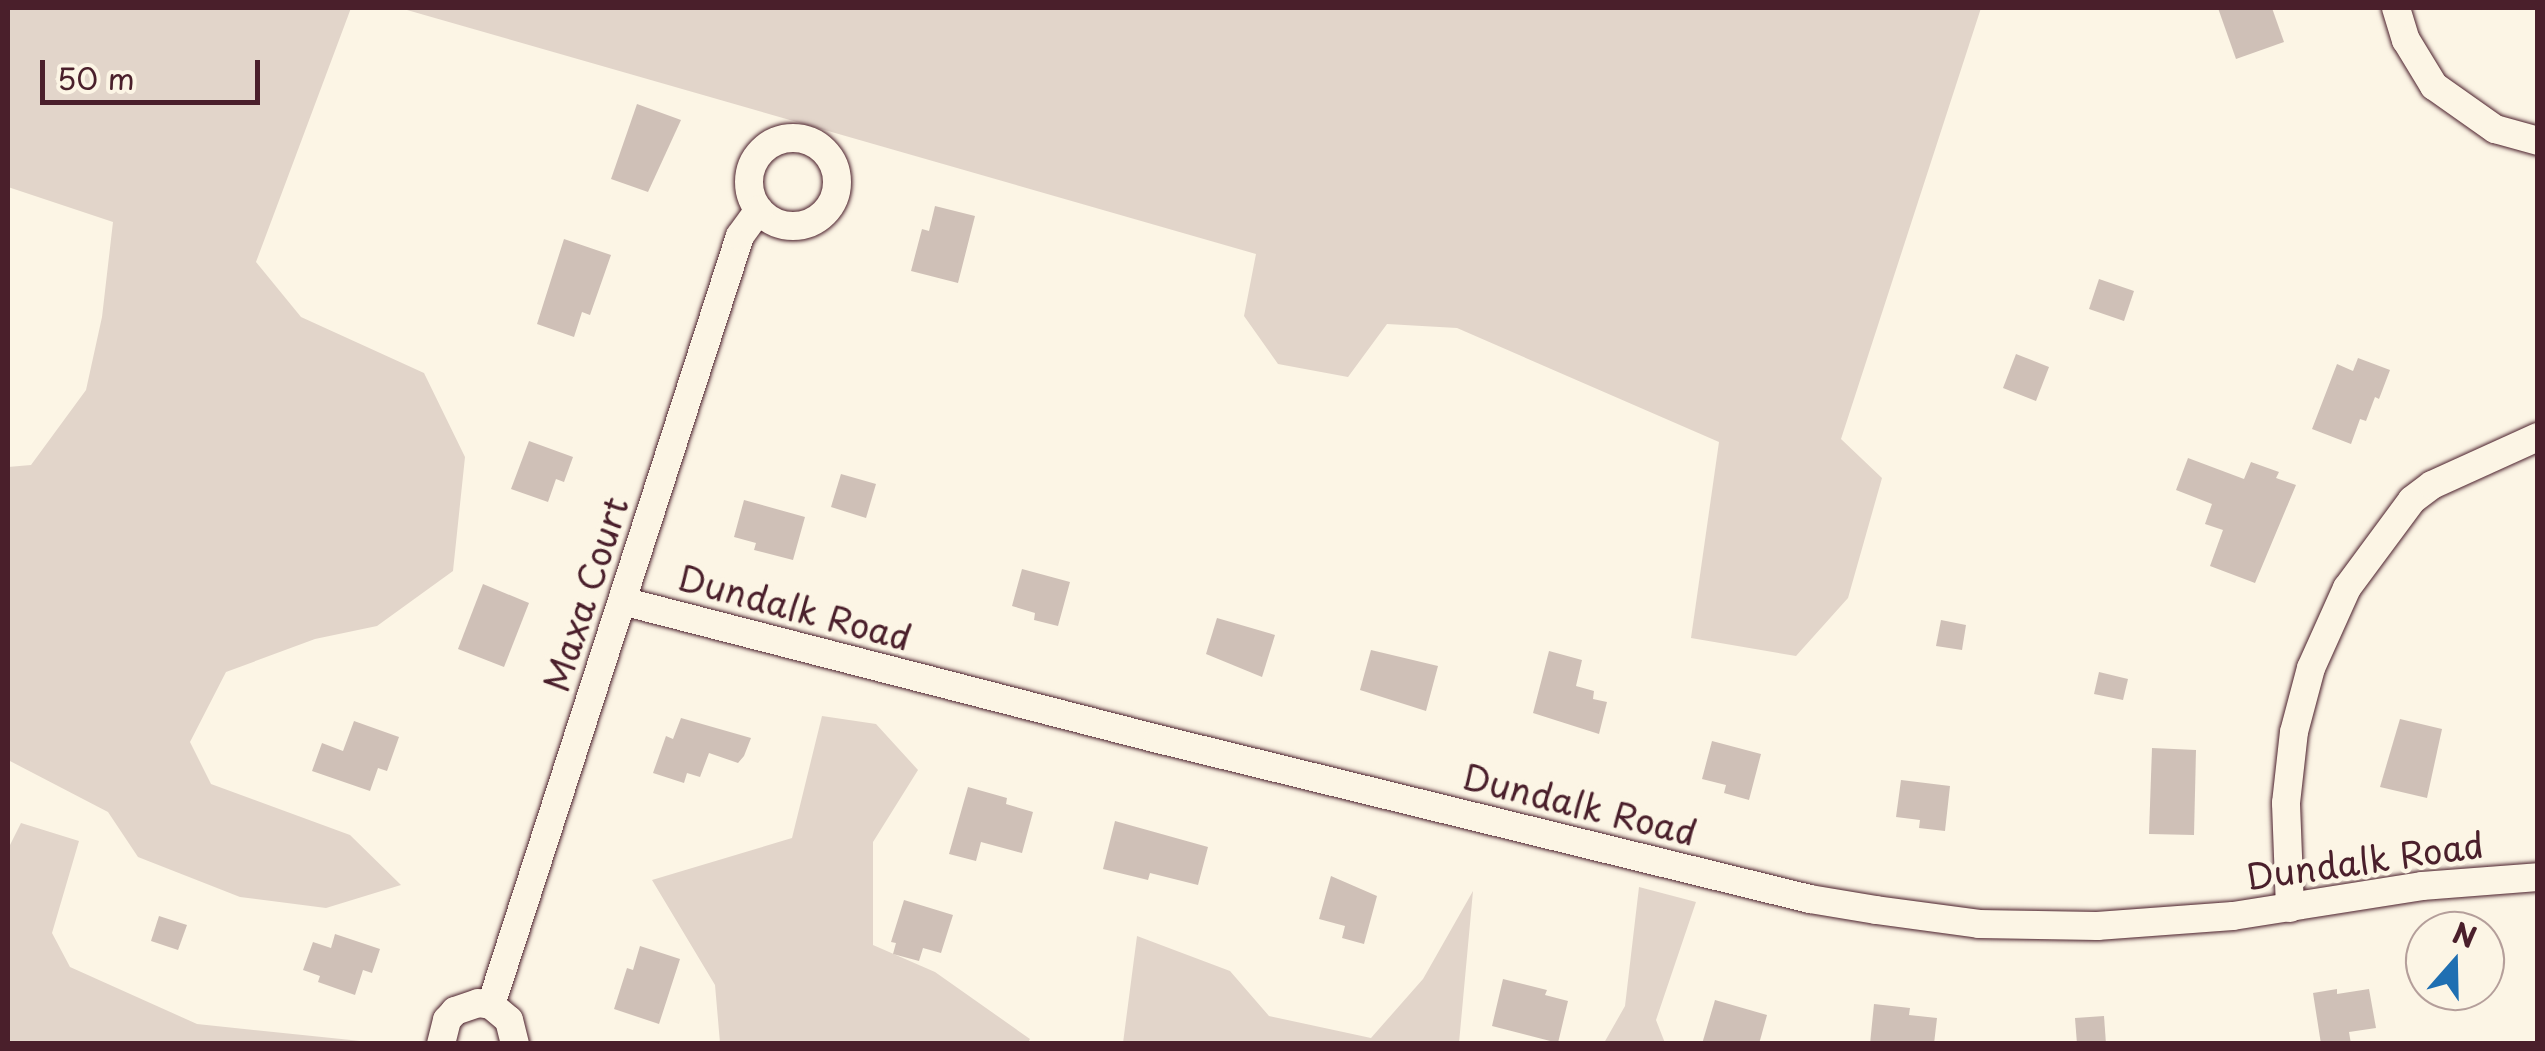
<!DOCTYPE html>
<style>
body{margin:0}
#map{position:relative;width:2545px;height:1051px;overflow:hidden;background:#fcf5e5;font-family:"Playpen Sans",sans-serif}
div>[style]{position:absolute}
.green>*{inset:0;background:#e2d5ca}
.building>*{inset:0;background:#cfc0b7}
.roads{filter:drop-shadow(0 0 2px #4a1f2b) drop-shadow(0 0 2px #4a1f2b)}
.street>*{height:28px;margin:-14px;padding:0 14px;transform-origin:14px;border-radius:14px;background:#fcf5e5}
.street>.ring{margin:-14px;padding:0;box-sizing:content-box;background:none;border:28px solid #fcf5e5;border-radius:50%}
span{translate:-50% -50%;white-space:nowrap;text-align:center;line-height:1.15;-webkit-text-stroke:9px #fcf5e5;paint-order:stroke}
.street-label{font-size:35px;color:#4a1f2b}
.frame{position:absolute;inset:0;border:10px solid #4a1f2b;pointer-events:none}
.north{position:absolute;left:2405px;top:911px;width:100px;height:100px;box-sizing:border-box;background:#fcf5e5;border:2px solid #b59f9b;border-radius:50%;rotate:20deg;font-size:28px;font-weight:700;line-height:40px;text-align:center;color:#4a1f2b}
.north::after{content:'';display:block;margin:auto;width:35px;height:45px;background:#1f6fb2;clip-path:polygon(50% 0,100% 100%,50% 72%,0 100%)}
.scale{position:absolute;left:40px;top:60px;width:220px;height:45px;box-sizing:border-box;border:5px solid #4a1f2b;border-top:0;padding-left:12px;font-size:30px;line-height:35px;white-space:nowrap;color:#4a1f2b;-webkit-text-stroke:8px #fcf5e5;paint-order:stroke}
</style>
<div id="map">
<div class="green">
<div style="clip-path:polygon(8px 8px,351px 8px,256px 262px,301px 317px,424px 373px,465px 457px,453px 571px,377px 626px,315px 639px,226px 672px,190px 742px,211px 784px,350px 835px,401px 885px,326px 908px,240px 897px,138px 857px,108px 812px,8px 760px,8px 467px,31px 465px,86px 390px,102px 317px,113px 222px,8px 187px)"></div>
<div style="clip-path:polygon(400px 8px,1981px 8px,1841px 439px,1882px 478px,1848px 598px,1796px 656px,1691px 638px,1719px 442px,1457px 328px,1387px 324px,1348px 377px,1278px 364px,1244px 316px,1256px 254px)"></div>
<div style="clip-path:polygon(822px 716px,876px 724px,918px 770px,873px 842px,873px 945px,935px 972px,1030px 1039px,1027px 1044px,720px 1043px,715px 985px,652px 880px,792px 838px)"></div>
<div style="clip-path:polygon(21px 823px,79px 841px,52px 933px,70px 967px,197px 1024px,380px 1043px,8px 1043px,8px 849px)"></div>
<div style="clip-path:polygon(1639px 887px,1696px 902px,1656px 1020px,1665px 1043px,1604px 1043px,1625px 1006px)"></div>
<div style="clip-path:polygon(1473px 891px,1459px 1043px,1123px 1043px,1137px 936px,1230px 971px,1269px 1016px,1371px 1038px,1423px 979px)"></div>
</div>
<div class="building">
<div style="clip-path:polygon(2218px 8px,2272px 8px,2284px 42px,2236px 59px)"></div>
<div style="clip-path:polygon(637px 104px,681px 120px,648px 192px,611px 179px)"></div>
<div style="clip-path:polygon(935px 206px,975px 216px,958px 283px,911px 271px,922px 229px,929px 231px)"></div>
<div style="clip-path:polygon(564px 239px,611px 255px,590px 315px,582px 312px,574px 337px,537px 324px)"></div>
<div style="clip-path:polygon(2099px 279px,2134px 291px,2124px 321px,2089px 309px)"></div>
<div style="clip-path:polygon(2016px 354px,2049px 367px,2036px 401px,2003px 388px)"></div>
<div style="clip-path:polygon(2358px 358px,2390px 370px,2379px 399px,2375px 397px,2366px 421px,2360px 419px,2351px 444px,2312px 429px,2337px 364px,2353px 371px)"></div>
<div style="clip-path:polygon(529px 441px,573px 457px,564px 482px,556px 479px,548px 502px,511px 489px)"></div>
<div style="clip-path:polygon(2188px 458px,2244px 479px,2251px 462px,2279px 472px,2276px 478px,2296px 485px,2255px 583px,2210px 566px,2223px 530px,2205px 524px,2212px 504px,2176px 490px)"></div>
<div style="clip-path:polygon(841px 474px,876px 484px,866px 518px,831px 507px)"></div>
<div style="clip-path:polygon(744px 500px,805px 517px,793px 560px,754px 550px,756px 543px,734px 537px)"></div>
<div style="clip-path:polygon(1022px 569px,1070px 582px,1058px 626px,1034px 620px,1035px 613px,1012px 606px)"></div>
<div style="clip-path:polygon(483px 584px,529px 603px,504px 667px,458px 649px)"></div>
<div style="clip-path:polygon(1217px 618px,1275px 635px,1262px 677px,1206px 654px)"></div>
<div style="clip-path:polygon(1941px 620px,1966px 625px,1962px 650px,1936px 646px)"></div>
<div style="clip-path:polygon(1371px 650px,1438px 666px,1426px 711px,1360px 690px)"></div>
<div style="clip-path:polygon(1549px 651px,1582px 660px,1576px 686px,1594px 691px,1593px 699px,1607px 702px,1599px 734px,1533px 713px)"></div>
<div style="clip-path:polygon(2099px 672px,2128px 679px,2123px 700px,2094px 694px)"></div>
<div style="clip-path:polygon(681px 718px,751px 738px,744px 756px,738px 763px,709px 753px,700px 777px,687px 773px,684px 783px,653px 773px,666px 736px,673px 739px)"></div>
<div style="clip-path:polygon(2400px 719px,2442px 729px,2427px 798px,2380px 787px)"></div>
<div style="clip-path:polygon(354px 721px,399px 737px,387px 771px,378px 768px,370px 791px,312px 771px,322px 743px,343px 751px)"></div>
<div style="clip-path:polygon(1712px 741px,1761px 754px,1749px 800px,1724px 793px,1726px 785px,1702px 779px)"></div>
<div style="clip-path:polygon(2152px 748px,2196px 750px,2194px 835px,2149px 834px)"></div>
<div style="clip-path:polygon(1901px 780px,1950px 786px,1945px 831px,1919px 828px,1920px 820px,1896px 817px)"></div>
<div style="clip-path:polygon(968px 787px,1007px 798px,1006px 804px,1033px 812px,1022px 853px,981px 842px,976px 861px,949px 854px)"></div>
<div style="clip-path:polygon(1115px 821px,1208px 847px,1198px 885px,1150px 873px,1148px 880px,1103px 869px)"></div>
<div style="clip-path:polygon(1331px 876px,1377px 896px,1364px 944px,1342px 938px,1345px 926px,1319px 919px)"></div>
<div style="clip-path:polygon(904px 900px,953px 915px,941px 953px,923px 948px,919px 961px,893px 954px,896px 943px,891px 942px)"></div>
<div style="clip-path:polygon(159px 916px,187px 925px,178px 950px,151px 941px)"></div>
<div style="clip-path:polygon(335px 934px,380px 949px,372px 973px,363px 970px,355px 995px,318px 982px,320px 976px,303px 970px,313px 942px,331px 948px)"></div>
<div style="clip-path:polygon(640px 946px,680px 959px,659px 1024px,614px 1009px,627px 968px,633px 970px)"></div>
<div style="clip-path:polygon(1503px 979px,1547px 990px,1545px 995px,1568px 1001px,1558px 1043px,1492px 1026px)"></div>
<div style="clip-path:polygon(2337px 989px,2337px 994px,2369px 989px,2376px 1028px,2349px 1032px,2351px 1044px,2321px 1044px,2313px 993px)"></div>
<div style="clip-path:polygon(1715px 1000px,1767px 1015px,1759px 1044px,1702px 1044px)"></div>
<div style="clip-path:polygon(1874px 1004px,1910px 1008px,1909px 1015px,1937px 1018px,1934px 1044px,1870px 1044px)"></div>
<div style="clip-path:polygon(2104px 1016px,2106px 1044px,2077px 1044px,2075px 1018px)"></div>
</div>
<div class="roads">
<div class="street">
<div style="left:2396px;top:8px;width:34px;rotate:73deg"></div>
<div style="left:2406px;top:40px;width:54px;rotate:58.7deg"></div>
<div style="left:2434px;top:86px;width:75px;rotate:35.2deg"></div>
<div style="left:2495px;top:129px;width:45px;rotate:15.6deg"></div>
<div class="ring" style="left:749px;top:138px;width:60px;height:60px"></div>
<div style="left:622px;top:601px;width:553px;rotate:14.44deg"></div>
<div style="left:1158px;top:739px;width:671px;rotate:13.79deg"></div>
<div style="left:1810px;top:899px;width:67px;rotate:9.5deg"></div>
<div style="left:1876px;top:910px;width:104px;rotate:7.7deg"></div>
<div style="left:1979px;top:924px;width:118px;rotate:1deg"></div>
<div style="left:2097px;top:926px;width:136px;rotate:-4.2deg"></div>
<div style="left:2233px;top:916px;width:191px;rotate:-9deg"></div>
<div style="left:2422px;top:886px;width:116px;rotate:-4.4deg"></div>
<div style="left:2290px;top:908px;width:105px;rotate:-92.2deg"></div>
<div style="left:2286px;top:803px;width:71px;rotate:-83.6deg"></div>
<div style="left:2294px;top:732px;width:66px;rotate:-75.1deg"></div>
<div style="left:2311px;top:668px;width:88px;rotate:-65.8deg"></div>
<div style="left:2347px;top:588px;width:109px;rotate:-53.5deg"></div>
<div style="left:2412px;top:500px;width:25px;rotate:-37deg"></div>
<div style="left:2432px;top:485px;width:116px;rotate:-24.4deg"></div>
<div style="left:491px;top:1005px;width:808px;rotate:-72.06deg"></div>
<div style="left:740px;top:236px;width:32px;rotate:-54deg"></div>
<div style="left:441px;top:1044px;width:25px;rotate:-76deg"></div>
<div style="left:447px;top:1020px;width:12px;rotate:-48deg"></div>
<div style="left:455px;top:1011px;width:24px;rotate:-19deg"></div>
<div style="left:478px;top:1003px;width:13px;rotate:9deg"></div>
<div style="left:491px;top:1005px;width:23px;rotate:40deg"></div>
<div style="left:509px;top:1020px;width:25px;rotate:76deg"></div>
</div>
</div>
<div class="street-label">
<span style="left:585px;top:594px;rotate:-72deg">Maxa Court</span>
<span style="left:795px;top:607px;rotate:15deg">Dundalk Road</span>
<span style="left:1580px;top:804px;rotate:14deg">Dundalk Road</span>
<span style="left:2365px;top:860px;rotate:-8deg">Dundalk Road</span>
</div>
<div class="frame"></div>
<div class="north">N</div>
<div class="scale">50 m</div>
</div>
